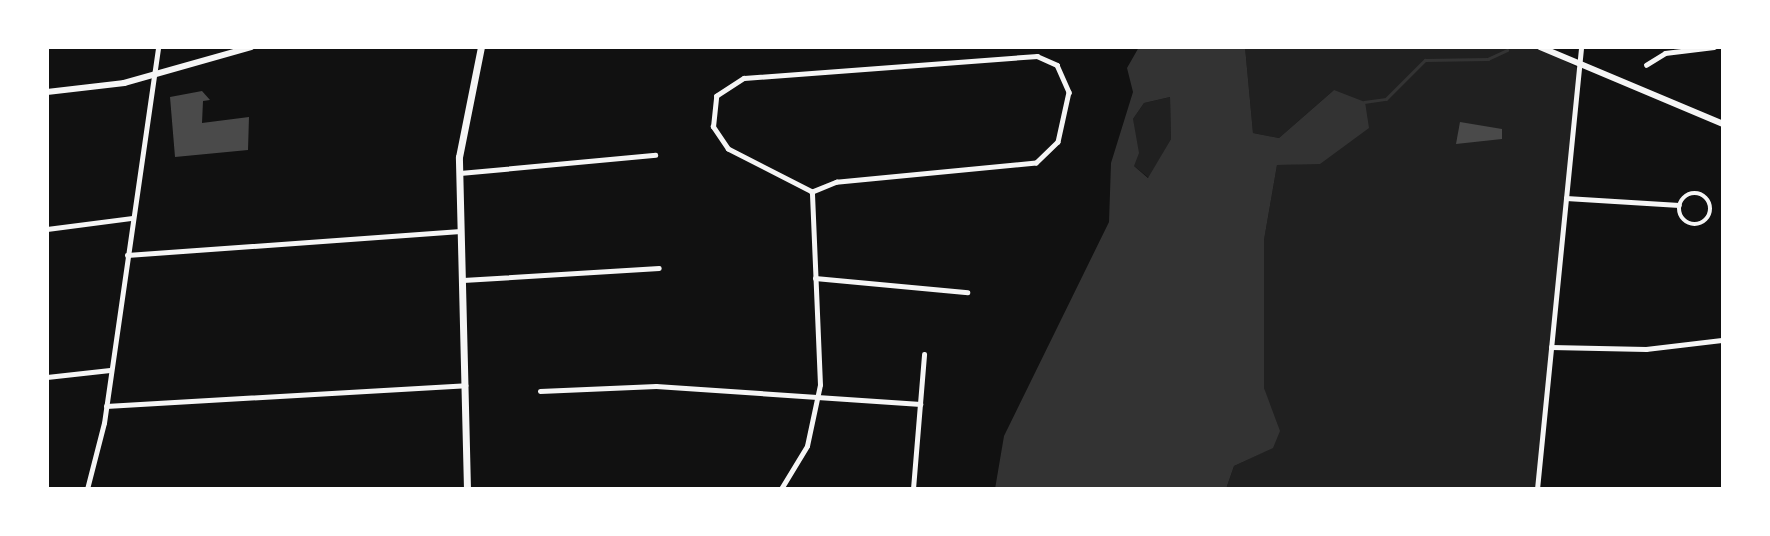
<!DOCTYPE html>
<style>
body{margin:0}
#map{position:relative;width:1770px;height:536px;overflow:hidden;background:#111;font-family:"Source Serif 4",serif}
div>[style]{position:absolute}
.green>*{inset:0;background:#202020}
.water>*{inset:0;background:#333}
.stream>*{height:2.5px;margin:-1.25px;padding:0 1.25px;transform-origin:1.25px;border-radius:1.25px;background:#333}
.building>*{inset:0;background:#4a4a4a}
.minor>*{height:4.5px;margin:-2.25px;padding:0 2.25px;transform-origin:2.25px;border-radius:2.25px;background:#f5f5f5}
.minor>.ring{margin:-2.25px;padding:0;box-sizing:content-box;background:none;border:4.5px solid #f5f5f5;border-radius:50%}
.tertiary>*{height:5px;margin:-2.5px;padding:0 2.5px;transform-origin:2.5px;border-radius:2.5px;background:#f5f5f5}
.secondary>*{height:6px;margin:-3px;padding:0 3px;transform-origin:3px;border-radius:3px;background:#f5f5f5}
.primary>*{height:7px;margin:-3.5px;padding:0 3.5px;transform-origin:3.5px;border-radius:3.5px;background:#f5f5f5}
span{translate:-50% -50%;white-space:nowrap;text-align:center;line-height:1.15;-webkit-text-stroke:5px #fff;paint-order:stroke}
.frame{position:absolute;inset:0;border:49px solid #fff;pointer-events:none}
</style>
<div id="map">
<div class="green">
<div style="clip-path:polygon(1245px 47px,1541px 47px,1579px 69px,1536px 489px,1226px 489px,1234px 466px,1272px 448px,1264px 388px,1264px 240px,1277px 165px,1320px 163px,1334px 90px,1279px 138px,1253px 133px)"></div>
<div style="clip-path:polygon(1170px 97px,1171px 139px,1149px 178px,1134px 166px,1133px 119px,1144px 103px)"></div>
</div>
<div class="water">
<div style="clip-path:polygon(evenodd,1139px 47px,1245px 47px,1253px 133px,1279px 138px,1334px 90px,1365px 102px,1369px 128px,1320px 164px,1277px 165px,1264px 240px,1264px 388px,1280px 431px,1273px 448px,1234px 466px,1226px 489px,995px 489px,1004px 436px,1109px 222px,1111px 163px,1133px 92px,1127px 68px,1139px 47px,1170px 97px,1171px 139px,1148px 178px,1134px 166px,1139px 153px,1133px 119px,1144px 103px,1170px 97px)"></div>
</div>
<div class="stream">
<div style="left:1364px;top:102px;width:22px;rotate:-8deg"></div>
<div style="left:1386px;top:99px;width:55px;rotate:-45deg"></div>
<div style="left:1425px;top:60px;width:63px;rotate:-0.9deg"></div>
<div style="left:1488px;top:59px;width:21px;rotate:-25deg"></div>
</div>
<div class="building">
<div style="clip-path:polygon(202px 91px,210px 100px,203px 101px,202px 123px,249px 117px,248px 150px,175px 157px,170px 97px)"></div>
<div style="clip-path:polygon(1460px 122px,1502px 129px,1502px 139px,1456px 144px)"></div>
</div>
<div class="minor">
<div style="left:1037px;top:56px;width:22px;rotate:24deg"></div>
<div style="left:1057px;top:65px;width:30px;rotate:66deg"></div>
<div style="left:1069px;top:92px;width:51px;rotate:102.4deg"></div>
<div style="left:1058px;top:142px;width:30px;rotate:136deg"></div>
<div style="left:1036px;top:163px;width:200px;rotate:174.5deg"></div>
<div style="left:837px;top:182px;width:27px;rotate:158deg"></div>
<div style="left:812px;top:192px;width:94px;rotate:-152.9deg"></div>
<div style="left:728px;top:149px;width:27px;rotate:-124deg"></div>
<div style="left:713px;top:127px;width:31px;rotate:-84deg"></div>
<div style="left:716px;top:96px;width:33px;rotate:-33deg"></div>
<div style="left:744px;top:78px;width:294px;rotate:-4.3deg"></div>
<div style="left:1646px;top:65px;width:22px;rotate:-32deg"></div>
<div style="left:1665px;top:53px;width:49px;rotate:-7deg"></div>
<div style="left:460px;top:173px;width:196px;rotate:-5.3deg"></div>
<div class="ring" style="left:1679px;top:193px;width:27.5px;height:27.5px"></div>
<div style="left:1566px;top:198px;width:113px;rotate:3.5deg"></div>
<div style="left:47px;top:229px;width:86px;rotate:-7.4deg"></div>
<div style="left:127px;top:255px;width:334px;rotate:-4.1deg"></div>
<div style="left:815px;top:278px;width:153px;rotate:5.3deg"></div>
<div style="left:463px;top:280px;width:196px;rotate:-3.5deg"></div>
<div style="left:1551px;top:347px;width:95px;rotate:1.2deg"></div>
<div style="left:1646px;top:349px;width:78px;rotate:-6.7deg"></div>
<div style="left:47px;top:377px;width:63px;rotate:-6.3deg"></div>
<div style="left:540px;top:391px;width:116px;rotate:-2.5deg"></div>
<div style="left:656px;top:386px;width:265px;rotate:3.9deg"></div>
<div style="left:106px;top:406px;width:360px;rotate:-3.3deg"></div>
<div style="left:781px;top:489px;width:50px;rotate:-58.8deg"></div>
<div style="left:807px;top:446px;width:62px;rotate:-78deg"></div>
<div style="left:820px;top:385px;width:193px;rotate:-92.4deg"></div>
<div style="left:913px;top:489px;width:135px;rotate:-85.3deg"></div>
</div>
<div class="tertiary">
<div style="left:87px;top:489px;width:68px;rotate:-75.6deg"></div>
<div style="left:104px;top:423px;width:380px;rotate:-81.8deg"></div>
<div style="left:1537px;top:489px;width:444px;rotate:-84.3deg"></div>
</div>
<div class="secondary">
<div style="left:1540px;top:47px;width:199px;rotate:22.8deg"></div>
<div style="left:47px;top:92px;width:78px;rotate:-6.7deg"></div>
<div style="left:124px;top:83px;width:132px;rotate:-15.8deg"></div>
</div>
<div class="primary">
<div style="left:467px;top:489px;width:332px;rotate:-91.4deg"></div>
<div style="left:459px;top:157px;width:112px;rotate:-78.7deg"></div>
</div>
<div class="frame"></div>
</div>
